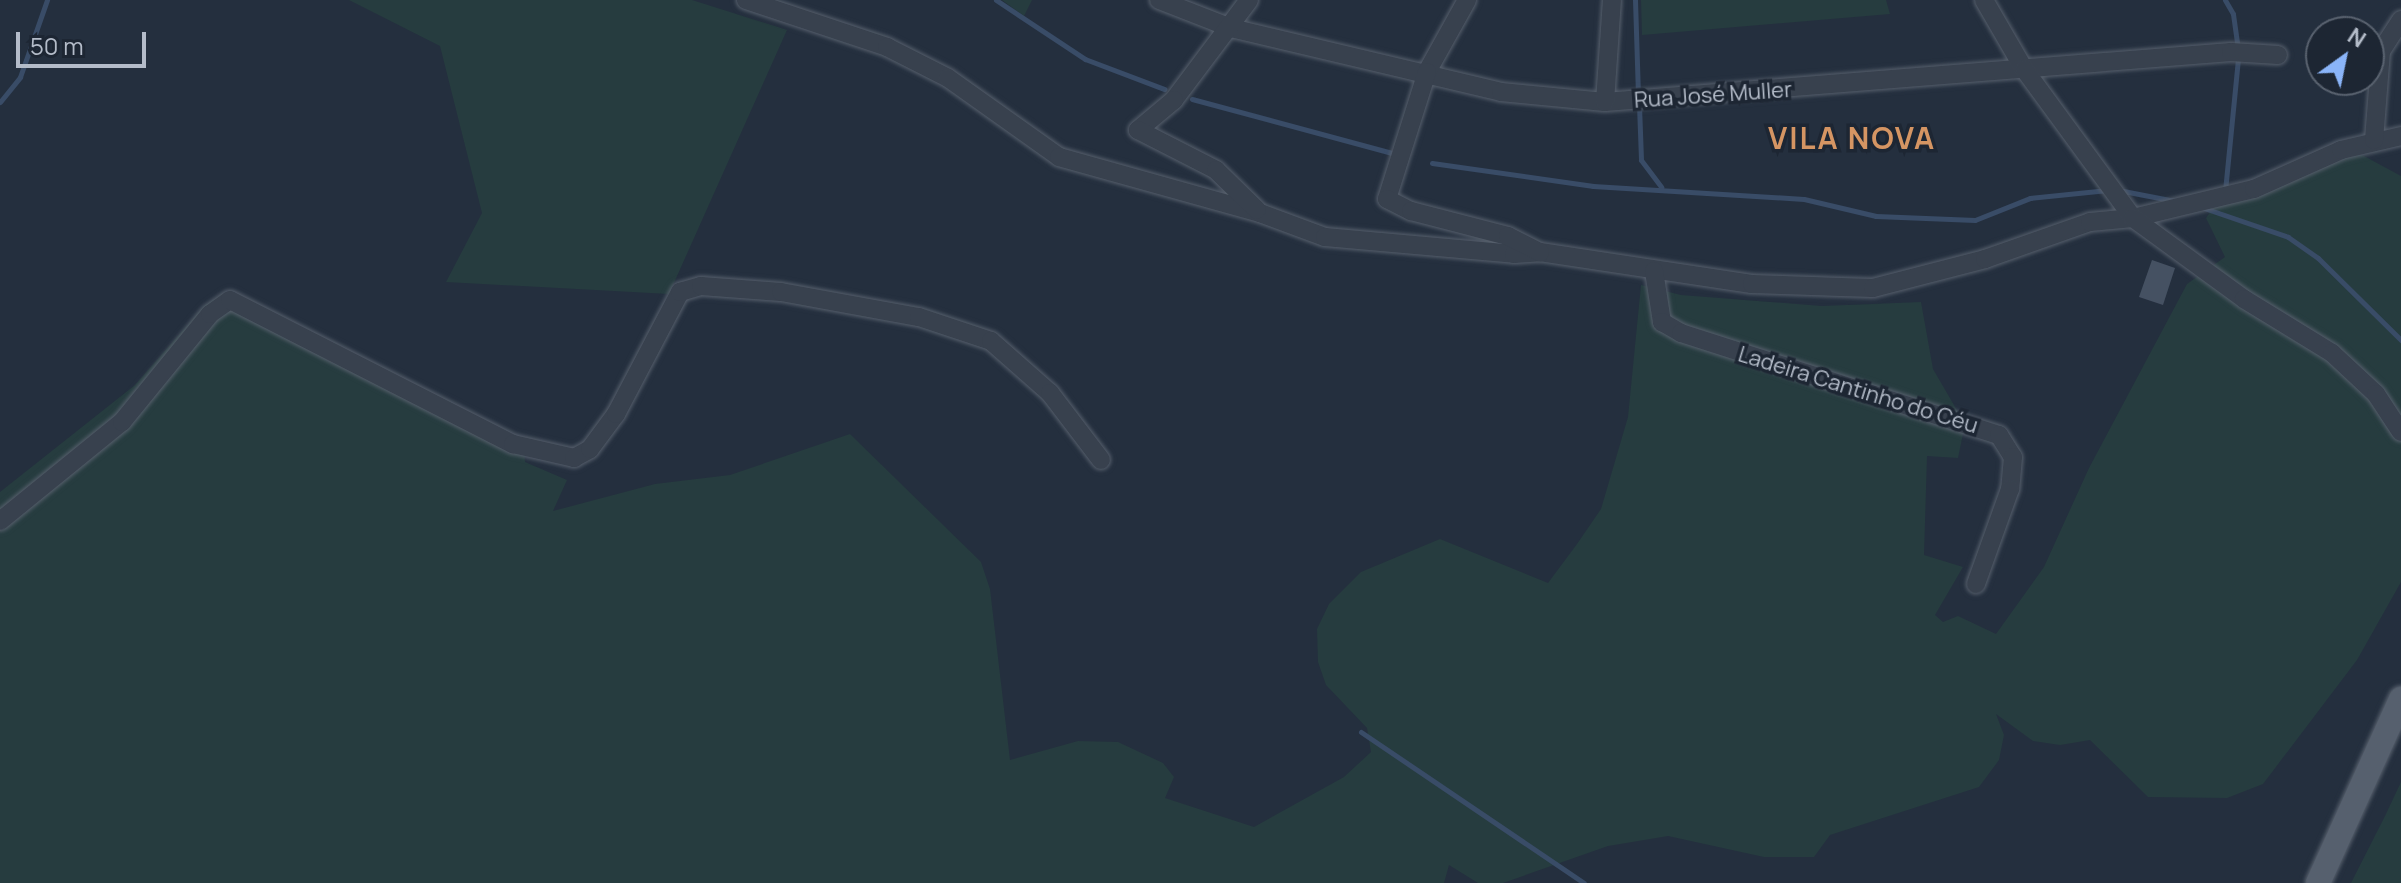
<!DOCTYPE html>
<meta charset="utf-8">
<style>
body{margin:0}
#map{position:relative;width:2401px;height:883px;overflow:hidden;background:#242f3e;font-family:Manrope,sans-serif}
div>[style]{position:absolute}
.green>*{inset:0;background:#263c3f}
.stream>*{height:5px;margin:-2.5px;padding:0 2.5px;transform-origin:2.5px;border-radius:2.5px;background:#394c67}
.building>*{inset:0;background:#455162}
.roads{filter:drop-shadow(0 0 2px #565f6c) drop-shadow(0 0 2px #565f6c)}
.minor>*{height:18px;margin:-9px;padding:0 9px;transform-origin:9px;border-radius:9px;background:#38414e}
.major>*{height:24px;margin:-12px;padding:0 12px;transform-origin:12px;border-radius:12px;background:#56606e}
span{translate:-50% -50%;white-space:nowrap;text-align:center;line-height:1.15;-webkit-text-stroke:7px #1d2633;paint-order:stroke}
.street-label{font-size:22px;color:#b4bcc9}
.district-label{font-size:30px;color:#d59563;font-weight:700;letter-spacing:2px}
.north{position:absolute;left:2305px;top:16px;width:80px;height:80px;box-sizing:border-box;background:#1d2633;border:2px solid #59626f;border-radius:50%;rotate:33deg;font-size:22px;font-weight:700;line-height:32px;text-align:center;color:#b4bcc9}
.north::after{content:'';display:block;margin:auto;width:28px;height:36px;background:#8ab4f8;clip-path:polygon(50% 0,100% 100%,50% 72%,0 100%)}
.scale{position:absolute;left:16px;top:32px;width:130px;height:36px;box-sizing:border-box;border:4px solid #b4bcc9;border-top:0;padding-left:10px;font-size:24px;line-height:28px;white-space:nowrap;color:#b4bcc9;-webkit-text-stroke:6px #1d2633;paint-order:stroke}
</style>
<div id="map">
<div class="green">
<div style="clip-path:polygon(349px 0,692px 0,787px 30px,669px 294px,446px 282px,482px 213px,440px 46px)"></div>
<div style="clip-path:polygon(1002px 0,1032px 0,1024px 16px)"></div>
<div style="clip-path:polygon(1641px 0,1886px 0,1890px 14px,1642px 35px)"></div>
<div style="clip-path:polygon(2351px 149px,2401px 176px,2401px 582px,2357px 660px,2263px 784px,2227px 798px,2148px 797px,2090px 740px,2060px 745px,2033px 741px,1996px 714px,2004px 735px,1999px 760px,1979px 787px,1830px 835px,1814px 857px,1764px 857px,1668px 836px,1608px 846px,1503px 883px,1478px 883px,1449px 865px,1444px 883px,0 883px,0 492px,135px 385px,204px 306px,222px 294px,524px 440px,525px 462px,567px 480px,553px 511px,655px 484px,730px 475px,850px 434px,981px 562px,990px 589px,1010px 760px,1078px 741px,1118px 742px,1163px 763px,1174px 777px,1165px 798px,1254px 827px,1344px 777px,1371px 752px,1367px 728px,1326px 685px,1318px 662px,1317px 629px,1329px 604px,1361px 572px,1440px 539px,1548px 583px,1577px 544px,1601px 509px,1628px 417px,1641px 285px,1681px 295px,1822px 306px,1921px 302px,1933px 369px,1965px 424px,1958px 458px,1927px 456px,1924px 555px,1963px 567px,1935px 615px,1943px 622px,1958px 616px,1996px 634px,2044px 567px,2089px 468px,2187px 284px,2225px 257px,2206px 218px,2220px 198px)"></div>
<div style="clip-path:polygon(2401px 782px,2401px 883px,2351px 883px,2385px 816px)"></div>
</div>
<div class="stream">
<div style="left:996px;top:0;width:107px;rotate:33.5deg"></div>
<div style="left:1085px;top:59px;width:85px;rotate:20.8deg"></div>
<div style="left:1635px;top:0;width:95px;rotate:88.2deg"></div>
<div style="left:2225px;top:0;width:16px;rotate:60deg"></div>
<div style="left:2233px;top:14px;width:34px;rotate:82deg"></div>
<div style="left:1192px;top:99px;width:211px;rotate:15.1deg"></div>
<div style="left:0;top:102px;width:32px;rotate:-51deg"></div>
<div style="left:20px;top:77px;width:82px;rotate:-70.7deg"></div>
<div style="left:1639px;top:105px;width:55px;rotate:87.9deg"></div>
<div style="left:1641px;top:160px;width:34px;rotate:53deg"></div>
<div style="left:1432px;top:163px;width:163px;rotate:8.1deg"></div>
<div style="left:1593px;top:186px;width:211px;rotate:3.5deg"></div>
<div style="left:1804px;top:199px;width:74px;rotate:13.3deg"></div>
<div style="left:1876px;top:216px;width:99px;rotate:2.3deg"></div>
<div style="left:1975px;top:220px;width:59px;rotate:-21.8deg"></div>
<div style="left:2030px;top:198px;width:78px;rotate:-5.9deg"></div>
<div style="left:2118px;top:190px;width:58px;rotate:10.9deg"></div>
<div style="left:2225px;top:191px;width:134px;rotate:-84.4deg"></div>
<div style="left:2204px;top:208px;width:89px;rotate:19deg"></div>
<div style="left:2288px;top:237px;width:37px;rotate:35deg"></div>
<div style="left:2318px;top:258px;width:117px;rotate:44.7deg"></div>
<div style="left:1361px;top:732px;width:269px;rotate:34.1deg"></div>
</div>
<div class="building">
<div style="clip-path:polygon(2152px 260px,2175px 268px,2163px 305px,2139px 297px)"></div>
</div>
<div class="roads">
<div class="minor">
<div style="left:746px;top:0;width:149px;rotate:18.4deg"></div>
<div style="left:887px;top:47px;width:68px;rotate:26.9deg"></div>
<div style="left:948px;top:78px;width:136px;rotate:35.4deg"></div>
<div style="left:1059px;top:157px;width:209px;rotate:15.6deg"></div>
<div style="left:1260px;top:213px;width:69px;rotate:20.3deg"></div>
<div style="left:1325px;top:237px;width:190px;rotate:5.1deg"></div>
<div style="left:1514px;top:254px;width:26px;rotate:-4deg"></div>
<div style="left:1540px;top:252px;width:214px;rotate:8.6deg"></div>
<div style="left:1752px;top:284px;width:121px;rotate:1.9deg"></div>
<div style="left:1873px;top:288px;width:116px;rotate:-14.5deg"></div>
<div style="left:1985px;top:259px;width:111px;rotate:-19.4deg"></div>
<div style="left:2090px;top:222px;width:43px;rotate:-5.3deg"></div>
<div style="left:2133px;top:218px;width:124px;rotate:-13.5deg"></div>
<div style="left:2254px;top:189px;width:95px;rotate:-24.1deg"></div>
<div style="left:2341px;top:150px;width:62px;rotate:-13.1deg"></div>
<div style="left:1159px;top:0;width:77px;rotate:21.3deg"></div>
<div style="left:1231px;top:28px;width:277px;rotate:13.3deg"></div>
<div style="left:1501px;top:92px;width:104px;rotate:5.5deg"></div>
<div style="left:1605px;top:102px;width:628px;rotate:-4.57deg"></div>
<div style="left:2231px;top:52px;width:47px;rotate:3.7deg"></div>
<div style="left:1249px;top:0;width:125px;rotate:126.9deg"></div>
<div style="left:1174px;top:100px;width:47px;rotate:140.2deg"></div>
<div style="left:1138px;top:130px;width:88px;rotate:27.1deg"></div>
<div style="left:1216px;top:170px;width:57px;rotate:44.3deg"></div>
<div style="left:1467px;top:0;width:82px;rotate:119.1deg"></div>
<div style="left:1427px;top:72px;width:133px;rotate:107.5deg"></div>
<div style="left:1387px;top:199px;width:27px;rotate:27deg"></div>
<div style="left:1411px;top:211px;width:100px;rotate:14.5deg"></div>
<div style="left:1508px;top:236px;width:36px;rotate:27deg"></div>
<div style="left:1984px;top:0;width:80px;rotate:59.9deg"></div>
<div style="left:2024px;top:69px;width:185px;rotate:53.8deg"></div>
<div style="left:2133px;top:218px;width:137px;rotate:36.1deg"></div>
<div style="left:2244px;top:299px;width:103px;rotate:31.5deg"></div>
<div style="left:2332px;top:353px;width:60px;rotate:43deg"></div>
<div style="left:2376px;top:394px;width:45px;rotate:56.7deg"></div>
<div style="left:1605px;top:102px;width:102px;rotate:-86.1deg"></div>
<div style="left:2374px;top:140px;width:89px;rotate:-85.5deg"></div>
<div style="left:2381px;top:51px;width:37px;rotate:-57deg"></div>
<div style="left:1654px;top:271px;width:52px;rotate:81.1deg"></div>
<div style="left:1662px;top:322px;width:22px;rotate:30deg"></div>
<div style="left:1681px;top:333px;width:334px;rotate:17.8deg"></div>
<div style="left:1999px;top:435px;width:26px;rotate:58deg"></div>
<div style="left:2013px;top:457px;width:32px;rotate:95deg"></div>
<div style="left:2010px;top:489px;width:101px;rotate:109.7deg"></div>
<div style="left:0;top:521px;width:157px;rotate:-39.1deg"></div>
<div style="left:122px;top:422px;width:139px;rotate:-50.8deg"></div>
<div style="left:210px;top:314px;width:24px;rotate:-35deg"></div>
<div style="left:230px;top:300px;width:318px;rotate:27deg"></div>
<div style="left:513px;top:444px;width:63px;rotate:12.9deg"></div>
<div style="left:574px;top:458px;width:18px;rotate:-29deg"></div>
<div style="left:590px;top:449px;width:44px;rotate:-53.4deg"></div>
<div style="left:616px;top:414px;width:138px;rotate:-62.3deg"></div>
<div style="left:680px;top:292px;width:22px;rotate:-16deg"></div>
<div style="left:701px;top:286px;width:80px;rotate:4.3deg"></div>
<div style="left:781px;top:292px;width:140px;rotate:10.3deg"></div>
<div style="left:919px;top:317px;width:76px;rotate:18.4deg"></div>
<div style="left:991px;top:341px;width:79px;rotate:41.4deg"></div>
<div style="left:1050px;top:393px;width:84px;rotate:52.7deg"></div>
</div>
<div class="major">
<div style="left:2318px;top:883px;width:202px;rotate:-65.7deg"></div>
</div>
</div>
<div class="street-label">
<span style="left:1713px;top:95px;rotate:-4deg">Rua José Muller</span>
<span style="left:1858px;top:390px;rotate:17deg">Ladeira Cantinho do Céu</span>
</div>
<div class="district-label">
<span style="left:1852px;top:138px">VILA NOVA</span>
</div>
<div class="north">N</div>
<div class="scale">50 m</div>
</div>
